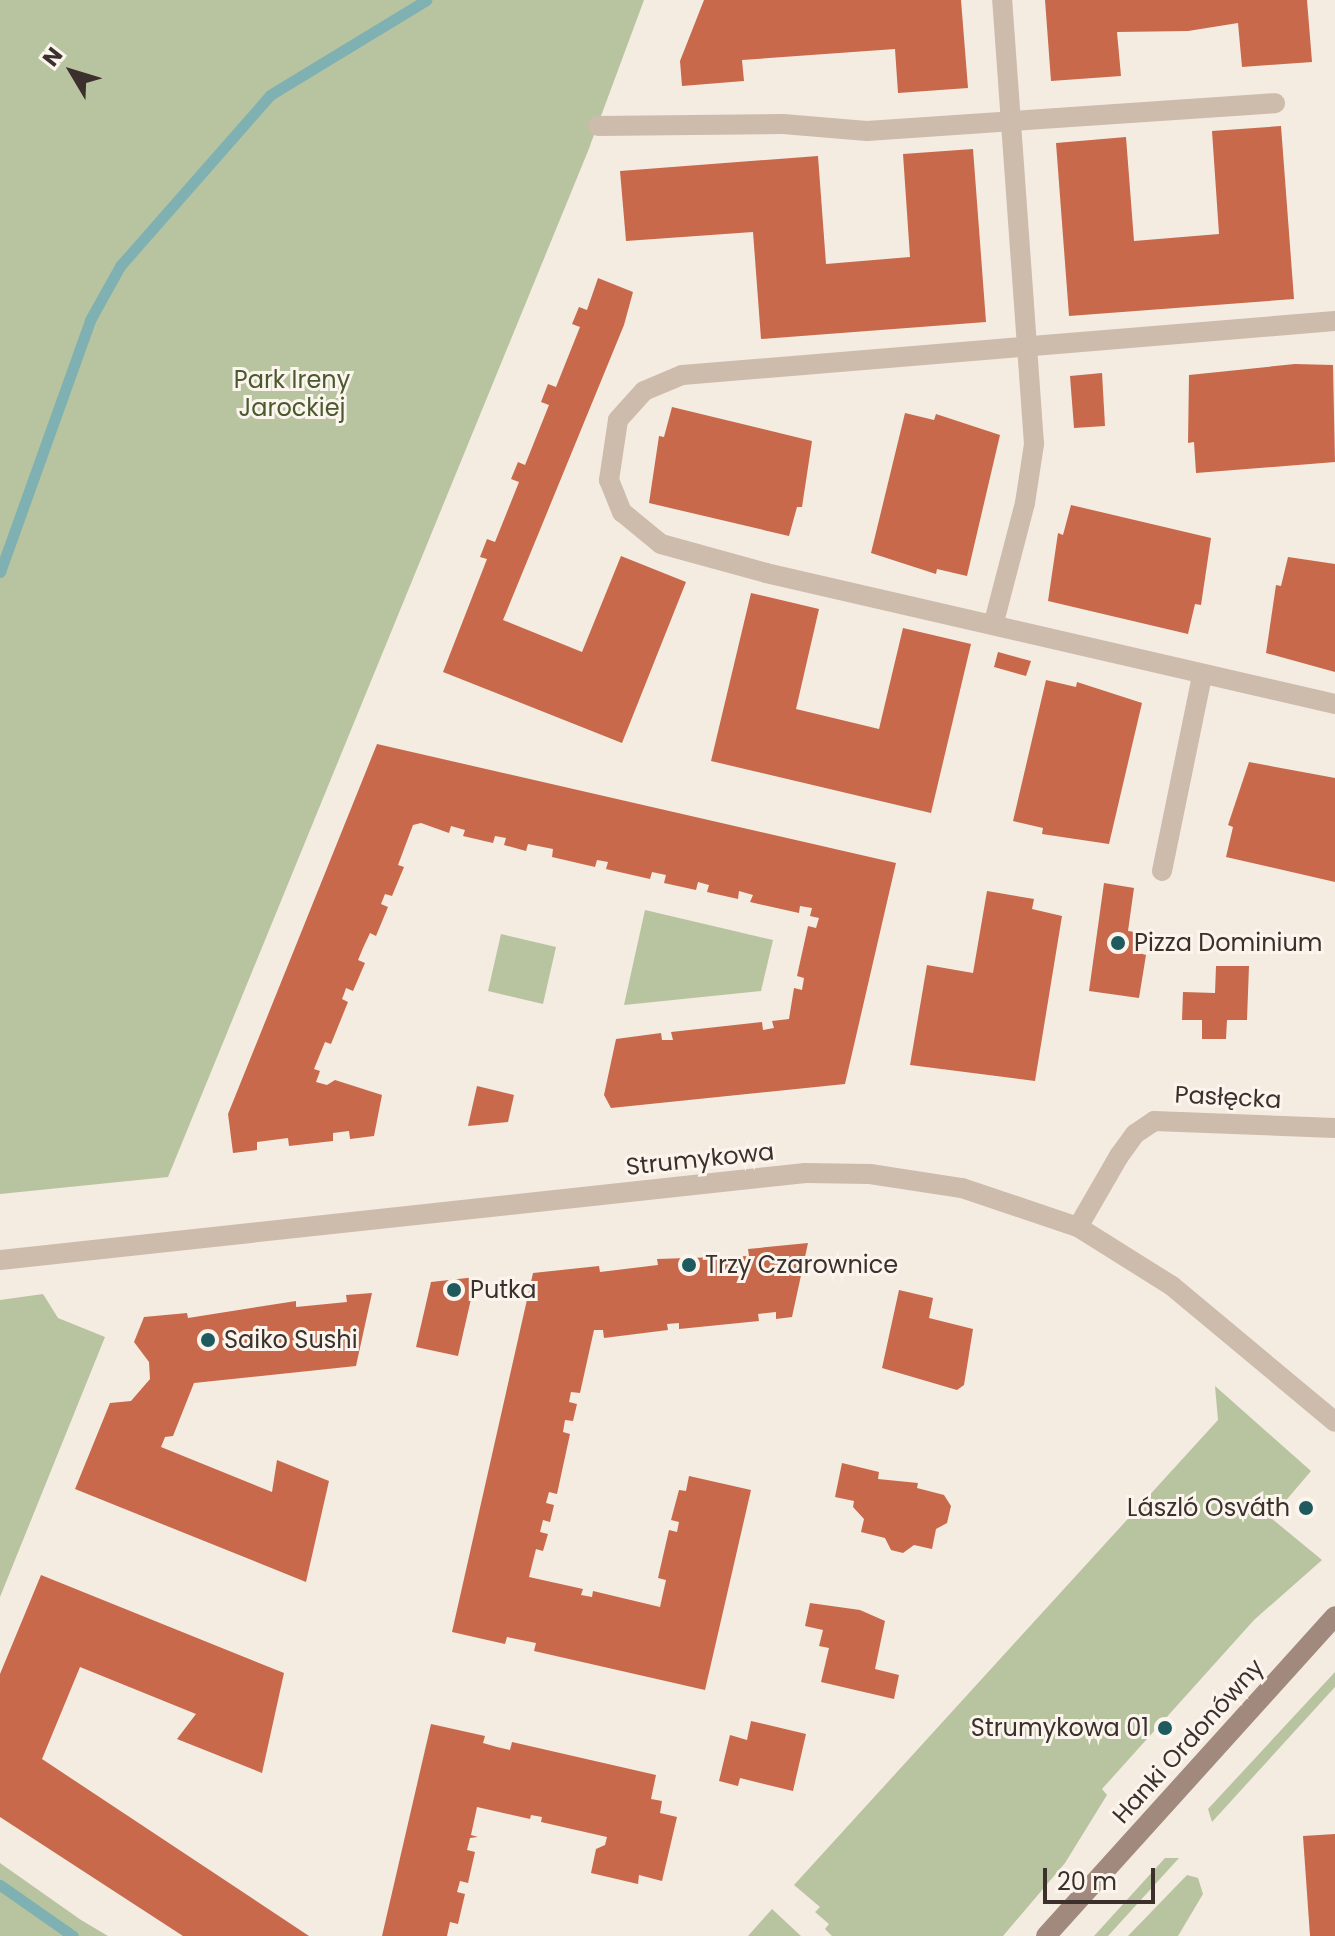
<!DOCTYPE html>
<meta charset="utf-8">
<style>
body{margin:0}
#map{position:relative;width:1335px;height:1936px;overflow:hidden;background:#f4ebe1;font-family:Poppins,sans-serif}
div>[style]{position:absolute}
.green>*{inset:0;background:#b8c4a0}
.stream>*{height:11px;margin:-5.5px;padding:0 5.5px;transform-origin:5.5px;border-radius:5.5px;background:#7fb0b2}
.building>*{inset:0;background:#c8694b}
.street>*{height:20px;margin:-10px;padding:0 10px;transform-origin:10px;border-radius:10px;background:#cdbbac}
.secondary>*{height:20px;margin:-10px;padding:0 10px;transform-origin:10px;border-radius:10px;background:#a18a7d}
.dots>*{width:22px;height:22px;translate:-50% -50%;box-sizing:border-box;border:4px solid #fbf5ee;border-radius:50%}
span{translate:-50% -50%;white-space:nowrap;text-align:center;line-height:1.15;-webkit-text-stroke:6px #fbf5ee;paint-order:stroke}
.park-label{font-size:24px;color:#4a5a2e}
.poi-label{font-size:24px;color:#3b302b}
.left{translate:0 -50%;text-align:left}
.right{translate:-100% -50%;text-align:right}
.street-label{font-size:24px;color:#3b302b}
.north{position:absolute;left:32px;top:32px;width:80px;height:80px;-webkit-text-stroke:6px #fbf5ee;paint-order:stroke;rotate:308deg;font-size:22px;font-weight:700;line-height:32px;text-align:center;color:#3b302b}
.north::after{content:'';display:block;margin:auto;width:28px;height:36px;background:#3b302b;clip-path:polygon(50% 0,100% 100%,50% 72%,0 100%)}
.scale{position:absolute;left:1043px;top:1868px;width:112px;height:36px;box-sizing:border-box;border:4px solid #3b302b;border-top:0;padding-left:10px;font-size:24px;line-height:28px;white-space:nowrap;color:#3b302b;-webkit-text-stroke:6px #fbf5ee;paint-order:stroke}
</style>
<div id="map">
<div class="green">
<div style="clip-path:polygon(0 0,644px 0,588px 151px,168px 1177px,0 1194px)"></div>
<div style="clip-path:polygon(645px 910px,773px 940px,761px 991px,624px 1005px)"></div>
<div style="clip-path:polygon(501px 934px,556px 947px,543px 1004px,488px 991px)"></div>
<div style="clip-path:polygon(43px 1294px,58px 1318px,105px 1337px,0 1597px,0 1300px)"></div>
<div style="clip-path:polygon(1215px 1386px,1311px 1471px,1271px 1518px,1322px 1560px,1254px 1620px,1102px 1789px,1107px 1795px,1065px 1863px,1003px 1936px,832px 1936px,825px 1929px,829px 1924px,815px 1912px,820px 1907px,794px 1885px,1218px 1420px)"></div>
<div style="clip-path:polygon(1335px 1672px,1335px 1687px,1212px 1822px,1208px 1809px)"></div>
<div style="clip-path:polygon(1165px 1858px,1179px 1858px,1108px 1936px,1094px 1936px)"></div>
<div style="clip-path:polygon(0 1863px,81px 1920px,108px 1936px,0 1936px)"></div>
<div style="clip-path:polygon(1187px 1875px,1198px 1878px,1203px 1894px,1178px 1936px,1128px 1936px)"></div>
<div style="clip-path:polygon(772px 1909px,801px 1936px,748px 1936px)"></div>
</div>
<div class="stream">
<div style="left:0;top:572px;width:268px;rotate:-70.3deg"></div>
<div style="left:90px;top:320px;width:62px;rotate:-60.9deg"></div>
<div style="left:120px;top:266px;width:227px;rotate:-48.7deg"></div>
<div style="left:270px;top:95px;width:183px;rotate:-31.3deg"></div>
<div style="left:0;top:1885px;width:89px;rotate:34.9deg"></div>
</div>
<div class="building">
<div style="clip-path:polygon(704px 0,961px 0,968px 88px,898px 93px,895px 49px,742px 60px,744px 81px,682px 86px,680px 61px)"></div>
<div style="clip-path:polygon(1045px 0,1307px 0,1312px 62px,1242px 67px,1238px 23px,1188px 31px,1117px 32px,1121px 76px,1051px 81px)"></div>
<div style="clip-path:polygon(1281px 126px,1294px 299px,1069px 316px,1056px 143px,1126px 137px,1134px 241px,1219px 234px,1212px 131px)"></div>
<div style="clip-path:polygon(973px 149px,986px 322px,761px 339px,753px 232px,626px 241px,620px 171px,818px 156px,826px 264px,910px 257px,903px 154px)"></div>
<div style="clip-path:polygon(598px 278px,633px 292px,624px 325px,503px 620px,582px 652px,621px 556px,686px 582px,622px 743px,443px 672px,487px 559px,480px 557px,487px 539px,495px 542px,519px 482px,511px 479px,518px 462px,525px 465px,549px 405px,541px 402px,548px 384px,556px 387px,580px 327px,572px 324px,579px 307px,587px 310px)"></div>
<div style="clip-path:polygon(1295px 364px,1333px 365px,1335px 462px,1196px 473px,1194px 442px,1188px 443px,1189px 375px)"></div>
<div style="clip-path:polygon(1102px 373px,1105px 426px,1074px 428px,1070px 376px)"></div>
<div style="clip-path:polygon(672px 407px,812px 441px,802px 507px,797px 507px,789px 536px,649px 503px,659px 436px,664px 437px)"></div>
<div style="clip-path:polygon(905px 413px,934px 420px,936px 414px,1000px 435px,967px 576px,937px 569px,936px 574px,871px 553px)"></div>
<div style="clip-path:polygon(1071px 505px,1211px 538px,1201px 605px,1195px 604px,1188px 634px,1048px 601px,1058px 533px,1063px 535px)"></div>
<div style="clip-path:polygon(1288px 557px,1335px 564px,1335px 672px,1266px 653px,1276px 585px,1281px 586px)"></div>
<div style="clip-path:polygon(751px 593px,819px 609px,796px 709px,879px 729px,903px 628px,971px 644px,931px 813px,711px 761px)"></div>
<div style="clip-path:polygon(998px 652px,1031px 661px,1026px 676px,994px 667px)"></div>
<div style="clip-path:polygon(1046px 680px,1076px 687px,1077px 682px,1142px 703px,1109px 844px,1042px 834px,1043px 828px,1013px 821px)"></div>
<div style="clip-path:polygon(377px 744px,896px 863px,845px 1084px,611px 1108px,604px 1095px,616px 1039px,661px 1033px,662px 1040px,673px 1040px,671px 1032px,762px 1022px,763px 1030px,774px 1028px,772px 1021px,789px 1019px,794px 988px,802px 990px,804px 978px,797px 976px,808px 926px,816px 928px,819px 918px,810px 916px,812px 908px,800px 906px,799px 913px,750px 902px,753px 895px,739px 891px,738px 899px,707px 892px,709px 885px,698px 882px,696px 890px,664px 883px,666px 875px,652px 872px,650px 879px,606px 869px,608px 862px,597px 860px,595px 867px,552px 857px,553px 849px,528px 844px,526px 851px,504px 845px,506px 838px,495px 836px,493px 843px,463px 836px,465px 830px,451px 826px,449px 833px,421px 823px,413px 825px,398px 865px,404px 867px,392px 896px,385px 894px,381px 904px,388px 907px,376px 936px,370px 933px,363px 948px,358px 960px,365px 963px,353px 991px,346px 988px,344px 994px,342px 999px,348px 1002px,331px 1044px,325px 1042px,314px 1069px,320px 1071px,316px 1082px,327px 1085px,335px 1080px,382px 1095px,374px 1136px,350px 1139px,349px 1131px,333px 1133px,333px 1141px,289px 1146px,288px 1138px,257px 1142px,257px 1150px,233px 1153px,228px 1114px)"></div>
<div style="clip-path:polygon(1249px 762px,1335px 778px,1335px 882px,1226px 857px,1233px 827px,1228px 825px)"></div>
<div style="clip-path:polygon(1104px 883px,1134px 888px,1128px 931px,1142px 933px,1139px 953px,1146px 955px,1139px 998px,1089px 991px)"></div>
<div style="clip-path:polygon(987px 891px,1034px 899px,1032px 909px,1062px 916px,1035px 1081px,910px 1065px,927px 965px,973px 973px)"></div>
<div style="clip-path:polygon(1216px 966px,1249px 966px,1247px 1020px,1227px 1020px,1226px 1039px,1202px 1039px,1202px 1020px,1182px 1020px,1183px 992px,1215px 993px)"></div>
<div style="clip-path:polygon(477px 1086px,514px 1095px,508px 1122px,468px 1126px)"></div>
<div style="clip-path:polygon(808px 1243px,792px 1317px,776px 1319px,776px 1312px,758px 1314px,759px 1321px,679px 1329px,679px 1323px,667px 1324px,668px 1330px,604px 1338px,603px 1330px,594px 1330px,580px 1393px,571px 1392px,569px 1402px,577px 1404px,573px 1421px,565px 1420px,563px 1432px,570px 1434px,557px 1494px,549px 1492px,546px 1503px,554px 1505px,550px 1522px,543px 1520px,540px 1532px,548px 1534px,543px 1551px,536px 1549px,529px 1577px,583px 1589px,581px 1595px,592px 1597px,593px 1591px,660px 1607px,666px 1580px,658px 1578px,669px 1530px,677px 1532px,679px 1522px,671px 1520px,679px 1490px,686px 1491px,689px 1476px,751px 1490px,705px 1690px,534px 1651px,536px 1643px,507px 1637px,505px 1644px,452px 1632px,533px 1273px,599px 1266px,600px 1272px,658px 1265px,657px 1259px,749px 1256px,748px 1249px)"></div>
<div style="clip-path:polygon(476px 1277px,458px 1356px,416px 1347px,431px 1282px)"></div>
<div style="clip-path:polygon(899px 1290px,933px 1298px,929px 1318px,973px 1329px,964px 1385px,957px 1390px,882px 1368px)"></div>
<div style="clip-path:polygon(372px 1293px,356px 1366px,194px 1383px,173px 1436px,165px 1437px,161px 1447px,272px 1492px,277px 1460px,329px 1481px,306px 1582px,75px 1489px,110px 1403px,131px 1401px,150px 1379px,149px 1362px,134px 1342px,144px 1317px,187px 1313px,188px 1318px,296px 1301px,296px 1307px,347px 1302px,346px 1295px)"></div>
<div style="clip-path:polygon(842px 1463px,879px 1472px,878px 1479px,918px 1483px,917px 1488px,944px 1495px,951px 1506px,947px 1523px,936px 1529px,932px 1549px,914px 1545px,903px 1553px,891px 1550px,885px 1538px,861px 1532px,864px 1519px,853px 1507px,854px 1501px,835px 1497px)"></div>
<div style="clip-path:polygon(41px 1575px,284px 1673px,262px 1773px,177px 1739px,196px 1714px,80px 1667px,42px 1759px,309px 1936px,183px 1936px,0 1817px,0 1674px)"></div>
<div style="clip-path:polygon(810px 1603px,860px 1610px,885px 1621px,875px 1669px,899px 1675px,894px 1699px,821px 1682px,829px 1648px,819px 1646px,823px 1630px,805px 1626px)"></div>
<div style="clip-path:polygon(751px 1721px,806px 1734px,793px 1791px,740px 1778px,738px 1786px,719px 1781px,730px 1735px,747px 1740px)"></div>
<div style="clip-path:polygon(431px 1724px,485px 1736px,483px 1743px,497px 1747px,510px 1750px,512px 1742px,656px 1775px,651px 1799px,662px 1801px,660px 1813px,677px 1817px,662px 1881px,639px 1875px,638px 1884px,591px 1873px,596px 1849px,605px 1845px,607px 1837px,541px 1822px,542px 1817px,531px 1815px,530px 1819px,477px 1807px,471px 1835px,478px 1837px,470px 1838px,467px 1850px,475px 1852px,468px 1883px,460px 1881px,457px 1892px,465px 1894px,458px 1924px,450px 1922px,447px 1936px,382px 1936px)"></div>
<div style="clip-path:polygon(1335px 1834px,1335px 1936px,1310px 1936px,1303px 1836px)"></div>
</div>
<div class="street">
<div style="left:598px;top:126px;width:185px;rotate:-0.6deg"></div>
<div style="left:783px;top:124px;width:84px;rotate:4.8deg"></div>
<div style="left:867px;top:131px;width:409px;rotate:-3.9deg"></div>
<div style="left:1335px;top:321px;width:655px;rotate:175.27deg"></div>
<div style="left:682px;top:375px;width:41px;rotate:157.2deg"></div>
<div style="left:644px;top:391px;width:39px;rotate:132deg"></div>
<div style="left:618px;top:420px;width:61px;rotate:98.5deg"></div>
<div style="left:609px;top:480px;width:35px;rotate:68deg"></div>
<div style="left:622px;top:512px;width:50px;rotate:39.4deg"></div>
<div style="left:661px;top:544px;width:109px;rotate:15.4deg"></div>
<div style="left:766px;top:573px;width:584px;rotate:12.97deg"></div>
<div style="left:994px;top:622px;width:123px;rotate:-75.4deg"></div>
<div style="left:1025px;top:503px;width:60px;rotate:-81.3deg"></div>
<div style="left:1034px;top:444px;width:445px;rotate:-94.1deg"></div>
<div style="left:1162px;top:871px;width:199px;rotate:-78.4deg"></div>
<div style="left:1078px;top:1227px;width:82px;rotate:-60deg"></div>
<div style="left:1119px;top:1156px;width:27px;rotate:-54deg"></div>
<div style="left:1135px;top:1134px;width:23px;rotate:-34deg"></div>
<div style="left:1154px;top:1121px;width:181px;rotate:2.2deg"></div>
<div style="left:0;top:1260px;width:810px;rotate:-6.17deg"></div>
<div style="left:805px;top:1173px;width:65px;rotate:0.9deg"></div>
<div style="left:870px;top:1174px;width:93px;rotate:8.7deg"></div>
<div style="left:962px;top:1188px;width:122px;rotate:18.6deg"></div>
<div style="left:1078px;top:1227px;width:111px;rotate:32.1deg"></div>
<div style="left:1172px;top:1286px;width:212px;rotate:39.8deg"></div>
</div>
<div class="secondary">
<div style="left:1046px;top:1936px;width:431px;rotate:-47.9deg"></div>
</div>
<div class="dots">
<div style="left:1118px;top:943px;background:#1f5a5e"></div>
<div style="left:689px;top:1265px;background:#1f5a5e"></div>
<div style="left:454px;top:1290px;background:#1f5a5e"></div>
<div style="left:208px;top:1340px;background:#1f5a5e"></div>
<div style="left:1306px;top:1508px;background:#1f5a5e"></div>
<div style="left:1165px;top:1728px;background:#1f5a5e"></div>
</div>
<div class="park-label">
<span style="left:292px;top:394px">Park Ireny<br>Jarockiej</span>
</div>
<div class="poi-label">
<span class="left" style="left:1134px;top:943px">Pizza Dominium</span>
<span class="left" style="left:705px;top:1265px">Trzy Czarownice</span>
<span class="left" style="left:470px;top:1290px">Putka</span>
<span class="left" style="left:224px;top:1340px">Saiko Sushi</span>
<span class="right" style="left:1290px;top:1508px">László Osváth</span>
<span class="right" style="left:1149px;top:1728px">Strumykowa 01</span>
</div>
<div class="street-label">
<span style="left:1228px;top:1097px;rotate:3deg">Pasłęcka</span>
<span style="left:700px;top:1159px;rotate:-6deg">Strumykowa</span>
<span style="left:1188px;top:1741px;rotate:-48deg">Hanki Ordonówny</span>
</div>
<div class="north">N</div>
<div class="scale">20 m</div>
</div>
